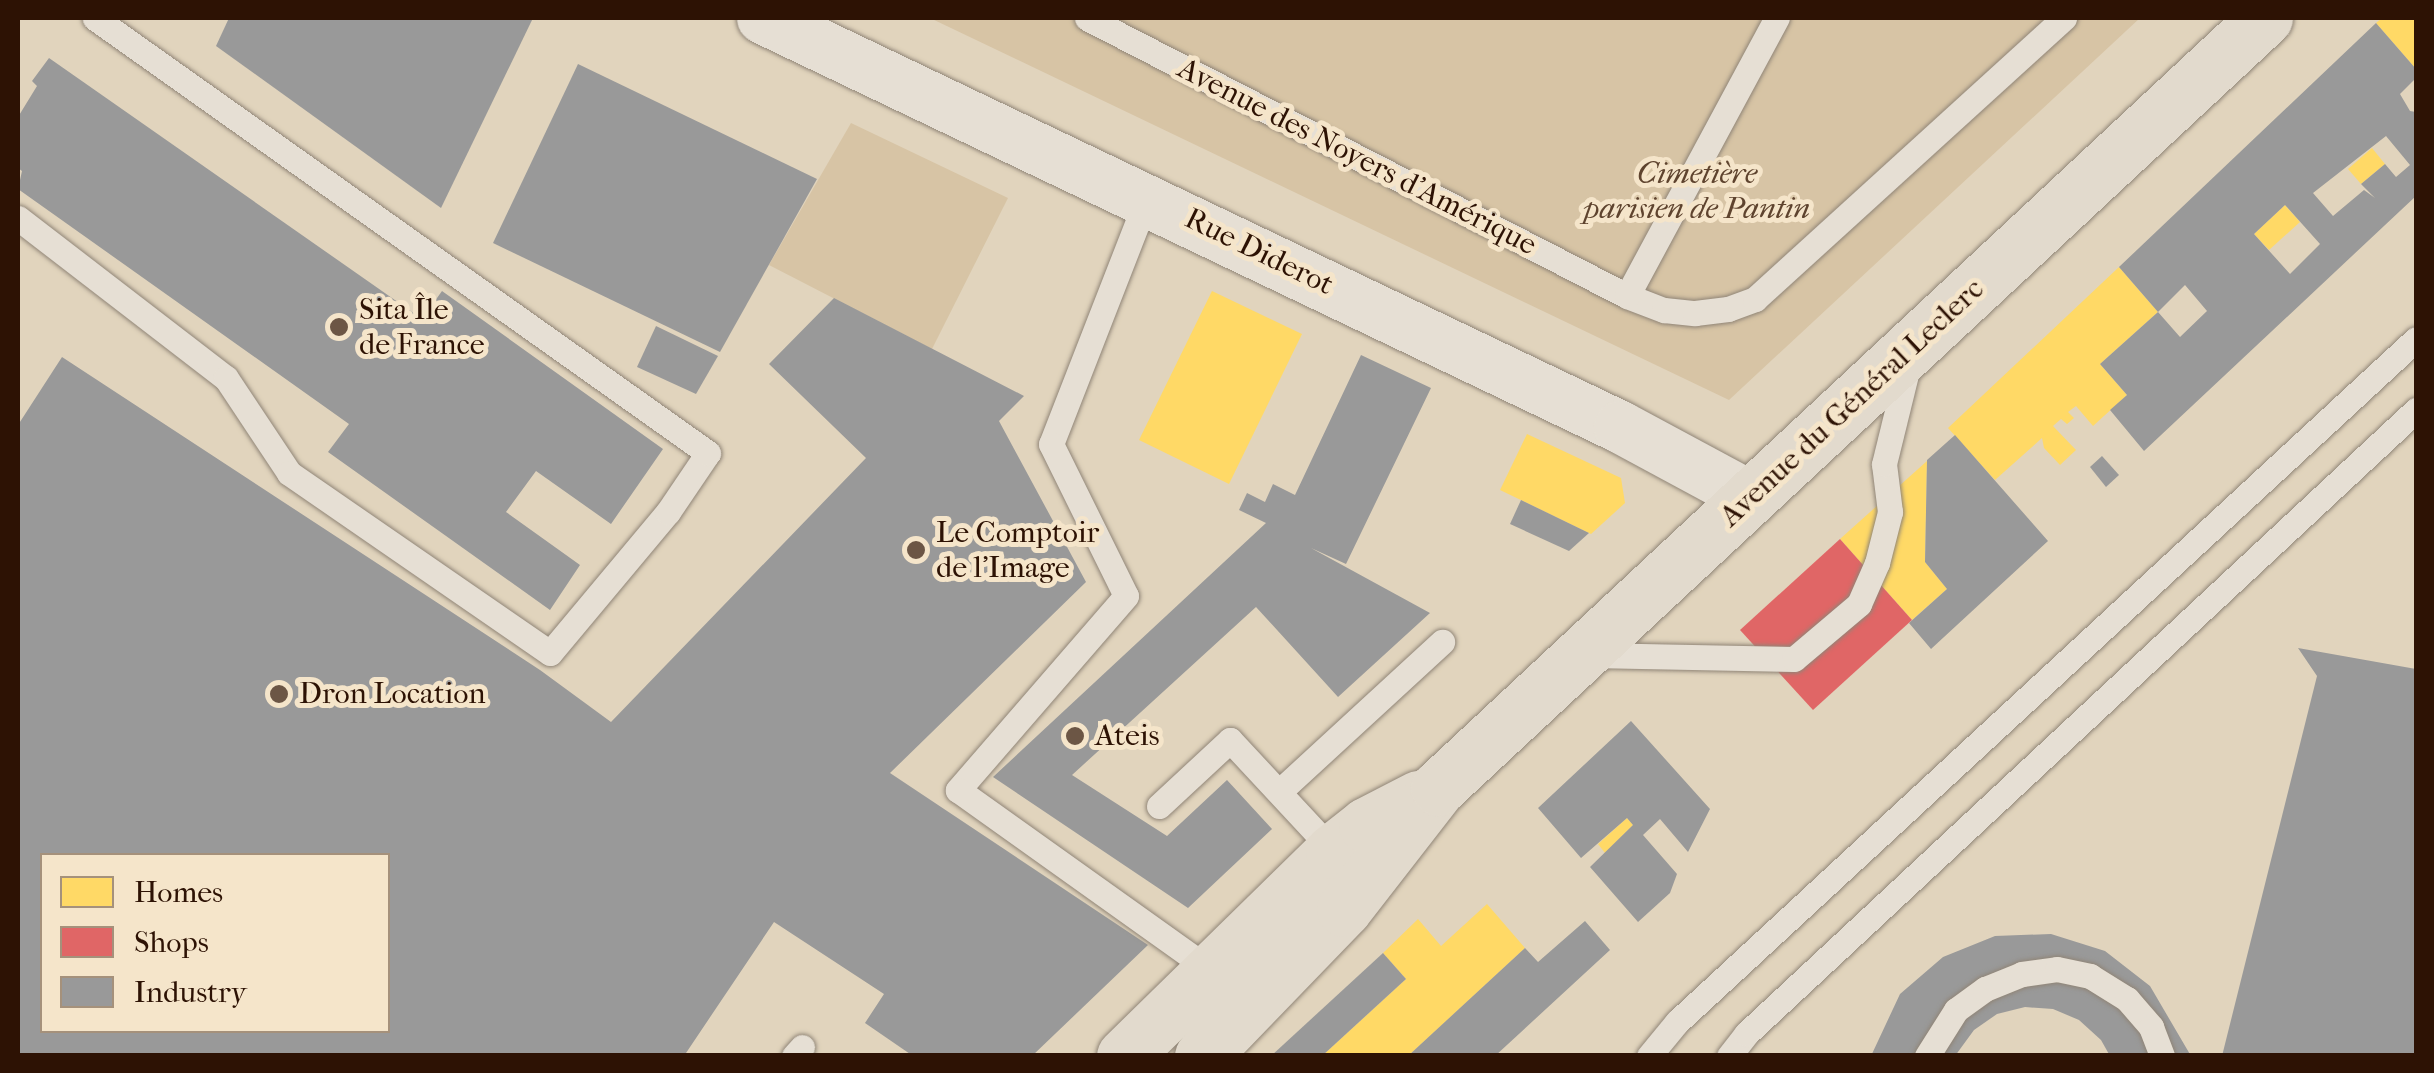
<!DOCTYPE html>
<meta charset="utf-8">
<style>
body{margin:0}
#map{position:relative;width:2434px;height:1073px;overflow:hidden;background:#e1d4bd;font-family:"IM FELL French Canon",serif}
div>[style]{position:absolute}
.green>*{inset:0;background:#d7c4a5}
.homes>*{inset:0;background:#ffd966}
.shops>*{inset:0;background:#e06666}
.industry>*{inset:0;background:#999}
.roads{filter:drop-shadow(0 0 2px #908577) drop-shadow(0 0 2px #908577)}
.lane>*{height:25px;margin:-12.5px;padding:0 12.5px;transform-origin:12.5px;border-radius:12.5px;background:#e6dfd4}
.street>*{height:52px;margin:-26px;padding:0 26px;transform-origin:26px;border-radius:26px;background:#e6dfd4}
.primary>*{height:55px;margin:-27.5px;padding:0 27.5px;transform-origin:27.5px;border-radius:27.5px;background:#e2dacd}
.dots>*{width:28px;height:28px;translate:-50% -50%;box-sizing:border-box;border:5px solid #f5e5ca;border-radius:50%}
span{translate:-50% -50%;white-space:nowrap;text-align:center;line-height:1.15;-webkit-text-stroke:10px #f5e5ca;paint-order:stroke}
.street-label{font-size:30px;color:#2d1204}
.park-label{font-size:30px;color:#5e432e;font-style:italic}
.poi-label{font-size:30px;color:#2d1204}
.left{translate:0 -50%;text-align:left}
.frame{position:absolute;inset:0;border:20px solid #2d1204;pointer-events:none}
.legend{position:absolute;left:40px;top:853px;width:350px;height:180px;box-sizing:border-box;background:#f5e5ca;border:2px solid #a5917b;margin:0;padding:12px 18px;list-style:none;font-size:30px;color:#2d1204}
.legend li{display:flex;align-items:center;gap:20px;height:50px}
.legend b{width:50px;border:2px solid #a5917b}
</style>
<div id="map">
<div class="green">
<div style="clip-path:polygon(930px 18px,2140px 18px,1729px 400px)"></div>
<div style="clip-path:polygon(851px 123px,1008px 198px,932px 349px,769px 265px)"></div>
</div>
<div class="homes">
<div style="clip-path:polygon(2382px 18px,2416px 18px,2416px 69px,2376px 23px)"></div>
<div style="clip-path:polygon(2372px 148px,2385px 164px,2361px 184px,2348px 169px)"></div>
<div style="clip-path:polygon(2285px 205px,2300px 222px,2269px 250px,2254px 234px)"></div>
<div style="clip-path:polygon(2119px 267px,2158px 312px,2100px 364px,2127px 395px,2093px 426px,2076px 406px,2068px 412px,2074px 418px,2067px 424px,2061px 419px,2053px 426px,2076px 450px,2060px 465px,2044px 448px,2042px 438px,1995px 480px,1948px 428px)"></div>
<div style="clip-path:polygon(1212px 291px,1302px 334px,1229px 484px,1139px 440px)"></div>
<div style="clip-path:polygon(1527px 434px,1621px 478px,1625px 503px,1591px 534px,1500px 490px)"></div>
<div style="clip-path:polygon(1927px 461px,1925px 562px,1947px 589px,1912px 620px,1840px 539px)"></div>
<div style="clip-path:polygon(1627px 818px,1633px 825px,1605px 853px,1598px 844px)"></div>
<div style="clip-path:polygon(1487px 904px,1525px 948px,1444px 1023px,1408px 1056px,1322px 1056px,1406px 979px,1383px 953px,1418px 919px,1441px 946px)"></div>
</div>
<div class="shops">
<div style="clip-path:polygon(1840px 539px,1912px 620px,1813px 710px,1740px 630px)"></div>
</div>
<div class="industry">
<div style="clip-path:polygon(229px 18px,533px 18px,441px 208px,216px 46px)"></div>
<div style="clip-path:polygon(evenodd,2376px 23px,2416px 69px,2416px 78px,2400px 94px,2410px 111px,2416px 112px,2416px 196px,2144px 451px,2110px 410px,2127px 395px,2100px 364px,2158px 312px,2180px 337px,2207px 311px,2185px 285px,2158px 312px,2119px 267px,2376px 23px,2386px 136px,2410px 165px,2396px 177px,2385px 164px,2361px 184px,2375px 198px,2364px 190px,2333px 216px,2313px 193px,2386px 136px,2376px 23px,2285px 205px,2320px 244px,2290px 274px,2254px 234px,2285px 205px)"></div>
<div style="clip-path:polygon(49px 58px,422px 319px,442px 291px,663px 449px,611px 524px,536px 471px,506px 512px,580px 565px,550px 610px,328px 452px,349px 424px,18px 189px,22px 171px,18px 168px,18px 117px,37px 86px,32px 81px)"></div>
<div style="clip-path:polygon(578px 64px,817px 179px,720px 352px,493px 243px)"></div>
<div style="clip-path:polygon(evenodd,834px 298px,1024px 396px,999px 421px,1086px 582px,890px 773px,1148px 945px,1032px 1056px,913px 1056px,865px 1023px,884px 994px,774px 922px,684px 1056px,18px 1056px,18px 425px,62px 357px,540px 670px,611px 722px,866px 458px,769px 364px,834px 298px,42px 856px,388px 856px,388px 1030px,42px 1030px,42px 856px)"></div>
<div style="clip-path:polygon(656px 326px,718px 356px,696px 394px,637px 367px)"></div>
<div style="clip-path:polygon(1361px 355px,1431px 388px,1346px 564px,1311px 548px,1430px 613px,1338px 697px,1256px 607px,1072px 775px,1167px 836px,1227px 780px,1272px 829px,1188px 908px,993px 777px,1266px 523px,1239px 510px,1247px 493px,1265px 502px,1273px 484px,1295px 495px)"></div>
<div style="clip-path:polygon(1955px 435px,2048px 541px,1931px 649px,1909px 623px,1947px 589px,1925px 562px,1927px 460px)"></div>
<div style="clip-path:polygon(2102px 456px,2119px 475px,2106px 487px,2090px 467px)"></div>
<div style="clip-path:polygon(1521px 500px,1589px 533px,1569px 551px,1510px 524px)"></div>
<div style="clip-path:polygon(2298px 648px,2416px 669px,2416px 1056px,2222px 1056px,2317px 676px)"></div>
<div style="clip-path:polygon(1631px 721px,1710px 809px,1688px 852px,1660px 819px,1643px 835px,1677px 874px,1670px 893px,1638px 922px,1590px 867px,1633px 825px,1627px 818px,1581px 858px,1538px 808px)"></div>
<div style="clip-path:polygon(1585px 921px,1610px 950px,1495px 1056px,1408px 1056px,1525px 948px,1538px 962px)"></div>
<div style="clip-path:polygon(2051px 934px,2105px 951px,2150px 986px,2191px 1056px,2110px 1056px,2101px 1040px,2079px 1020px,2053px 1009px,2025px 1007px,1997px 1014px,1974px 1030px,1955px 1056px,1871px 1056px,1900px 994px,1943px 957px,1995px 936px)"></div>
<div style="clip-path:polygon(1383px 953px,1406px 979px,1322px 1056px,1271px 1056px)"></div>
</div>
<div class="roads">
<div class="lane">
<div style="left:1087px;top:18px;width:607px;rotate:27.24deg"></div>
<div style="left:1627px;top:296px;width:40px;rotate:21deg"></div>
<div style="left:1664px;top:310px;width:31px;rotate:6deg"></div>
<div style="left:1695px;top:313px;width:33px;rotate:-7deg"></div>
<div style="left:1728px;top:309px;width:29px;rotate:-20deg"></div>
<div style="left:1755px;top:299px;width:418px;rotate:-42.3deg"></div>
<div style="left:1147px;top:198px;width:264px;rotate:111.3deg"></div>
<div style="left:1051px;top:444px;width:169px;rotate:63.7deg"></div>
<div style="left:1126px;top:596px;width:257px;rotate:130.9deg"></div>
<div style="left:958px;top:790px;width:313px;rotate:35.5deg"></div>
<div style="left:18px;top:218px;width:262px;rotate:37.6deg"></div>
<div style="left:226px;top:378px;width:114px;rotate:56.4deg"></div>
<div style="left:289px;top:473px;width:317px;rotate:34.6deg"></div>
<div style="left:550px;top:653px;width:184px;rotate:-50.1deg"></div>
<div style="left:668px;top:512px;width:71px;rotate:-55.9deg"></div>
<div style="left:708px;top:453px;width:752px;rotate:-144.64deg"></div>
<div style="left:1627px;top:296px;width:316px;rotate:-61.7deg"></div>
<div style="left:1590px;top:655px;width:204px;rotate:1.1deg"></div>
<div style="left:1794px;top:659px;width:85px;rotate:-40.2deg"></div>
<div style="left:1859px;top:604px;width:45px;rotate:-66.3deg"></div>
<div style="left:1877px;top:563px;width:53px;rotate:-75.7deg"></div>
<div style="left:1890px;top:512px;width:48px;rotate:-97.1deg"></div>
<div style="left:1884px;top:464px;width:105px;rotate:-76.2deg"></div>
<div style="left:1281px;top:790px;width:219px;rotate:-42.6deg"></div>
<div style="left:1159px;top:806px;width:97px;rotate:-42.9deg"></div>
<div style="left:1230px;top:740px;width:151px;rotate:47.1deg"></div>
<div style="left:794px;top:1056px;width:12px;rotate:-48deg"></div>
<div style="left:1649px;top:1056px;width:44px;rotate:-50.5deg"></div>
<div style="left:1677px;top:1022px;width:1006px;rotate:-42.74deg"></div>
<div style="left:1729px;top:1056px;width:28px;rotate:-52deg"></div>
<div style="left:1746px;top:1034px;width:916px;rotate:-42.96deg"></div>
<div style="left:1927px;top:1056px;width:54px;rotate:-57.8deg"></div>
<div style="left:1956px;top:1010px;width:36px;rotate:-36deg"></div>
<div style="left:1985px;top:989px;width:40px;rotate:-22deg"></div>
<div style="left:2022px;top:974px;width:35px;rotate:-8deg"></div>
<div style="left:2057px;top:969px;width:34px;rotate:12deg"></div>
<div style="left:2090px;top:976px;width:44px;rotate:31.9deg"></div>
<div style="left:2127px;top:999px;width:37px;rotate:49deg"></div>
<div style="left:2151px;top:1027px;width:31px;rotate:69deg"></div>
</div>
<div class="street">
<div style="left:763px;top:18px;width:950px;rotate:25.51deg"></div>
<div style="left:1620px;top:427px;width:148px;rotate:28.3deg"></div>
</div>
<div class="primary">
<div style="left:1124px;top:1056px;width:293px;rotate:-44.4deg"></div>
<div style="left:1333px;top:851px;width:42px;rotate:-38.2deg"></div>
<div style="left:1366px;top:825px;width:59px;rotate:-27.4deg"></div>
<div style="left:1202px;top:1056px;width:204px;rotate:-46deg"></div>
<div style="left:1344px;top:909px;width:153px;rotate:-52.2deg"></div>
<div style="left:1438px;top:788px;width:1130px;rotate:-42.96deg"></div>
</div>
</div>
<div class="dots">
<div style="left:339px;top:327px;background:#6c5645"></div>
<div style="left:916px;top:550px;background:#6c5645"></div>
<div style="left:279px;top:694px;background:#6c5645"></div>
<div style="left:1075px;top:736px;background:#6c5645"></div>
</div>
<div class="street-label">
<span style="left:1357px;top:157px;rotate:27deg">Avenue des Noyers d'Amérique</span>
<span style="left:1259px;top:252px;rotate:26deg">Rue Diderot</span>
<span style="left:1852px;top:403px;rotate:-43deg">Avenue du Général Leclerc</span>
</div>
<div class="park-label">
<span style="left:1697px;top:191px">Cimetière<br>parisien de Pantin</span>
</div>
<div class="poi-label">
<span class="left" style="left:359px;top:327px">Sita Île<br>de France</span>
<span class="left" style="left:936px;top:550px">Le Comptoir<br>de l'Image</span>
<span class="left" style="left:299px;top:694px">Dron Location</span>
<span class="left" style="left:1095px;top:736px">Ateis</span>
</div>
<div class="frame"></div>
<ul class="legend">
<li><b style="height:28px;background:#ffd966"></b>Homes</li>
<li><b style="height:28px;background:#e06666"></b>Shops</li>
<li><b style="height:28px;background:#999"></b>Industry</li>
</ul>
</div>
